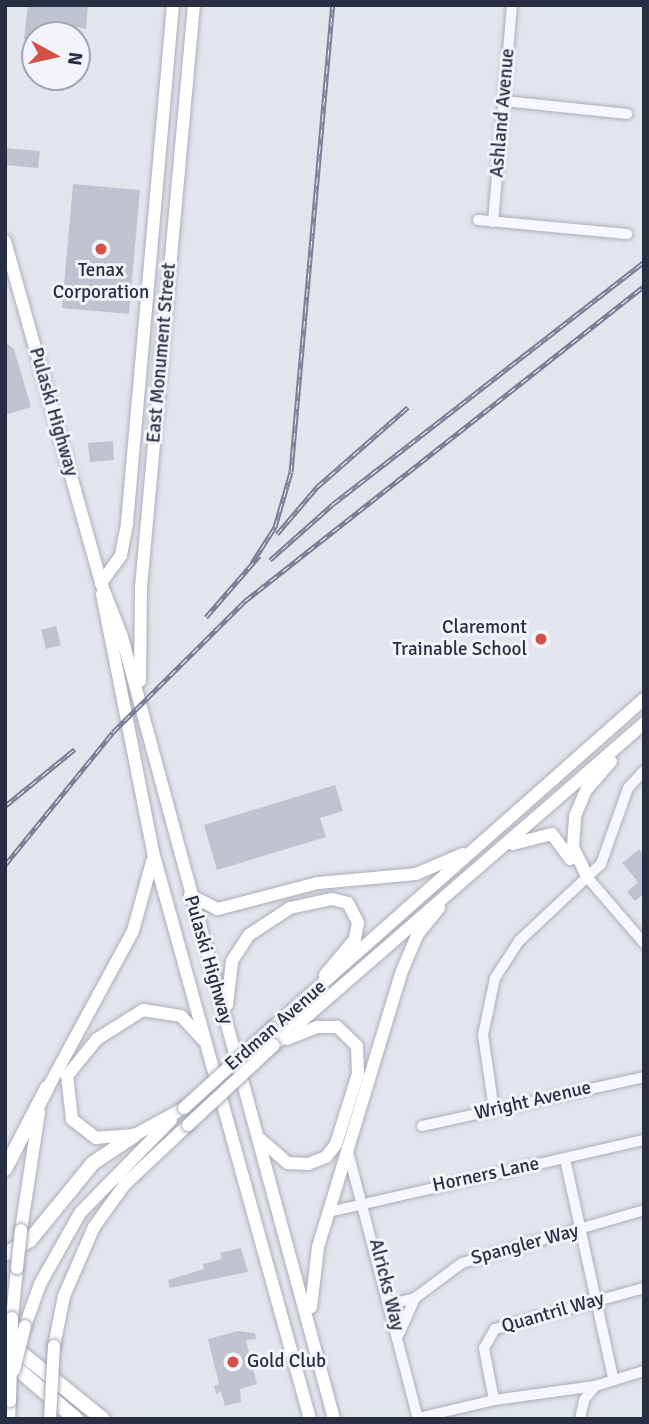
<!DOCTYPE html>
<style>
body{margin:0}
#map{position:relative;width:649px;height:1424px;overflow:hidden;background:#e3e5ec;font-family:Signika,sans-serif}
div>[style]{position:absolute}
.building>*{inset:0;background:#c0c3cf}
.roads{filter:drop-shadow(0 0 2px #acaeba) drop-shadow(0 0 2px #acaeba)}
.minor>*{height:10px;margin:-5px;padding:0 5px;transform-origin:5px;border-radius:5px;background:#f6f7fa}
.major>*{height:12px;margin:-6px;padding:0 6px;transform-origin:6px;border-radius:6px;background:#fff}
.highway>*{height:14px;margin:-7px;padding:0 7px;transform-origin:7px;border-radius:7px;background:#fff}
.rail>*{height:5px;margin-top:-2.5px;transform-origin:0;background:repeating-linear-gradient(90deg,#f3f4f9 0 8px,#7c8096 0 16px);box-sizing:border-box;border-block:2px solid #7c8096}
.bridges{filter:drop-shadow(0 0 2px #a2a6b8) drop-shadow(0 0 2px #a2a6b8)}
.major-bridge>*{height:12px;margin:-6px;padding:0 6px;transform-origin:6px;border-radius:6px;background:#fff}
.dots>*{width:19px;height:19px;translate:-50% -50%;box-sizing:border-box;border:4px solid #f3f4f9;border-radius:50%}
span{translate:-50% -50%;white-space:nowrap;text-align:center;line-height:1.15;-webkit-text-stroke:6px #f3f4f9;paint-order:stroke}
.street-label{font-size:19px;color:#2a2e45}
.poi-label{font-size:19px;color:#2a2e45}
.right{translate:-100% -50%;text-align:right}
.left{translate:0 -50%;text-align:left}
.frame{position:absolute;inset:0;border:7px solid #2a2e45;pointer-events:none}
.north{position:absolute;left:21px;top:21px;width:70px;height:70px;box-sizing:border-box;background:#f3f4f9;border:2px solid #a3a5b1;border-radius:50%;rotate:98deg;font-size:19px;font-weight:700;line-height:28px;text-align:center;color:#2a2e45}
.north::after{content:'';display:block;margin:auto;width:24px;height:32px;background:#d35146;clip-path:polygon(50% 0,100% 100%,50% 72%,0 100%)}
</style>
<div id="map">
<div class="building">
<div style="clip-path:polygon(28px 5px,88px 5px,86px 29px,75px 27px,75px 35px,24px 39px)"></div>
<div style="clip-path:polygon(5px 148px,40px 151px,38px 168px,5px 165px)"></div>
<div style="clip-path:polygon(73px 184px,140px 190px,129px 314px,62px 308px)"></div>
<div style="clip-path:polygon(5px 342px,14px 349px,31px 407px,5px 415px)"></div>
<div style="clip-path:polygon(113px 441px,114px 460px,90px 462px,88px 443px)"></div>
<div style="clip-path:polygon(56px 626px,61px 645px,46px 649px,41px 630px)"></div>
<div style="clip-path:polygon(335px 785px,343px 811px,320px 818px,326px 837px,217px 870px,204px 825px)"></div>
<div style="clip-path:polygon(639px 849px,644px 855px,644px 894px,635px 901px,627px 892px,638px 882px,622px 863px)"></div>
<div style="clip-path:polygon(241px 1248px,248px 1272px,170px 1288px,168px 1280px,204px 1269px,203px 1264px,222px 1259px,220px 1253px)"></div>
<div style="clip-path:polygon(238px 1331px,255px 1333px,256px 1339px,246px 1340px,257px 1384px,240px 1389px,241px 1402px,225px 1406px,221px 1392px,216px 1394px,214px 1386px,219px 1384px,208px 1339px)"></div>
</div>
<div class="roads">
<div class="minor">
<div style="left:504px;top:101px;width:124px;rotate:6deg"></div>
<div style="left:478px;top:220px;width:150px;rotate:5.4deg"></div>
<div style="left:493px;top:222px;width:218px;rotate:-85deg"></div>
<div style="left:588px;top:878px;width:86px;rotate:49.3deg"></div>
<div style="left:494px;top:1110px;width:76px;rotate:-98.3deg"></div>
<div style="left:483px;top:1035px;width:58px;rotate:-78.1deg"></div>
<div style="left:495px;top:978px;width:44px;rotate:-57deg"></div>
<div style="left:519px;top:941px;width:112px;rotate:-43.2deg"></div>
<div style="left:601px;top:864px;width:81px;rotate:-70.4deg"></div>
<div style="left:628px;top:788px;width:23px;rotate:-47deg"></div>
<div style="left:422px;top:1126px;width:227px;rotate:-12.4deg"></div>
<div style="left:348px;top:1152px;width:276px;rotate:75.3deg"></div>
<div style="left:565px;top:1159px;width:224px;rotate:77.6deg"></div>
<div style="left:329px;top:1212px;width:323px;rotate:-12.9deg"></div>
<div style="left:390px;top:1304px;width:26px;rotate:-13deg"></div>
<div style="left:399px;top:1334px;width:39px;rotate:-66deg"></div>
<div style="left:415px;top:1298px;width:59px;rotate:-36.7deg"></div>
<div style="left:462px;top:1263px;width:190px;rotate:-16.2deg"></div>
<div style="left:494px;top:1400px;width:53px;rotate:-100.9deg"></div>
<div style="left:484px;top:1348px;width:22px;rotate:-60deg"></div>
<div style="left:495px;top:1329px;width:155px;rotate:-15.4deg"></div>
<div style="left:418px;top:1418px;width:78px;rotate:-13.3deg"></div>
<div style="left:494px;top:1400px;width:102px;rotate:-7.9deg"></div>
<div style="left:595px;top:1386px;width:51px;rotate:-17deg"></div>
<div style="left:580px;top:1419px;width:19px;rotate:-78deg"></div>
<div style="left:584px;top:1400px;width:18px;rotate:-52deg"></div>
</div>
<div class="major">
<div style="left:5px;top:241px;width:355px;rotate:74.3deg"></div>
<div style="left:101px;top:583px;width:58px;rotate:68.7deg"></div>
<div style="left:122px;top:637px;width:810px;rotate:74.83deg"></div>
<div style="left:101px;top:583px;width:34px;rotate:-54deg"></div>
<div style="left:121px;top:555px;width:33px;rotate:-79deg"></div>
<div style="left:127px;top:523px;width:520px;rotate:-84.93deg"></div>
<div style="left:102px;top:594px;width:263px;rotate:78.8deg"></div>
<div style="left:153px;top:852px;width:588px;rotate:74.52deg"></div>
<div style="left:140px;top:681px;width:94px;rotate:-89.4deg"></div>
<div style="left:141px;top:587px;width:584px;rotate:-84.8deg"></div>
<div style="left:513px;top:844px;width:40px;rotate:-14.4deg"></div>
<div style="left:552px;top:834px;width:31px;rotate:54deg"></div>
<div style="left:588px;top:878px;width:34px;rotate:-116deg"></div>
<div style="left:573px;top:847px;width:31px;rotate:-86deg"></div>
<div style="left:575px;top:816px;width:28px;rotate:-67deg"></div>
<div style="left:586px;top:790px;width:38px;rotate:-49deg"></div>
<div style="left:190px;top:895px;width:31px;rotate:27deg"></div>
<div style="left:218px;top:909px;width:103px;rotate:-14.6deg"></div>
<div style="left:318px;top:883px;width:98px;rotate:-5.2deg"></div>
<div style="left:416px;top:874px;width:51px;rotate:-23.1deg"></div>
<div style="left:227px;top:1005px;width:44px;rotate:-83.5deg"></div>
<div style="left:232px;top:961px;width:31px;rotate:-57deg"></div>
<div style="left:249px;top:935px;width:49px;rotate:-33.4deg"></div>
<div style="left:290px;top:908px;width:43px;rotate:-12.1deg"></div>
<div style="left:332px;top:899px;width:16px;rotate:14deg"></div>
<div style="left:348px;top:903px;width:22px;rotate:63deg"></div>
<div style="left:358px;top:923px;width:16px;rotate:101deg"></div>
<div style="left:355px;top:939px;width:47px;rotate:129.8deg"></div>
<div style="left:272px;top:1028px;width:497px;rotate:-41.5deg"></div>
<div style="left:274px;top:1045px;width:490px;rotate:-41deg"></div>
<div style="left:44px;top:1095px;width:187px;rotate:-61.5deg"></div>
<div style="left:133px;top:931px;width:72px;rotate:-74.6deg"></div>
<div style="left:184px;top:1108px;width:56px;rotate:151.1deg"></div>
<div style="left:135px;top:1135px;width:39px;rotate:176deg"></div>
<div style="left:96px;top:1138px;width:31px;rotate:-142deg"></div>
<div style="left:72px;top:1119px;width:43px;rotate:-96.6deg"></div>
<div style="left:67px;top:1076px;width:48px;rotate:-51deg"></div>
<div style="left:97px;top:1039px;width:54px;rotate:-32.2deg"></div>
<div style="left:143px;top:1010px;width:38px;rotate:9deg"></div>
<div style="left:181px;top:1016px;width:33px;rotate:47deg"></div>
<div style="left:260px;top:1139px;width:37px;rotate:41deg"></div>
<div style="left:288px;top:1163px;width:20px;rotate:3deg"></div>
<div style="left:308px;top:1164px;width:19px;rotate:-21deg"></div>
<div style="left:326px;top:1157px;width:16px;rotate:-52deg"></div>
<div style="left:336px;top:1144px;width:73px;rotate:-72.6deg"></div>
<div style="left:358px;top:1074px;width:28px;rotate:-92deg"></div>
<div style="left:357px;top:1046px;width:28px;rotate:-136deg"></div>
<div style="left:337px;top:1027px;width:20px;rotate:180deg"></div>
<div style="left:317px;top:1027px;width:32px;rotate:158deg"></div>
<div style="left:21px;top:1230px;width:119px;rotate:-81.3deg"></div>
<div style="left:311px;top:1307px;width:60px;rotate:-83.3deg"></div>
<div style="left:318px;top:1247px;width:288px;rotate:-73.1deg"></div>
<div style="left:402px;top:971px;width:39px;rotate:-67deg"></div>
<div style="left:417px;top:935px;width:35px;rotate:-51deg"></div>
<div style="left:12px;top:1318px;width:50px;rotate:-84.3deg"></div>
<div style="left:25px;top:1326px;width:45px;rotate:-70.3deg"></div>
<div style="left:40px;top:1284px;width:81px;rotate:-60.6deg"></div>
<div style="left:80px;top:1213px;width:130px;rotate:-45.6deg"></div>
<div style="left:54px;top:1346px;width:51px;rotate:-78.7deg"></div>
<div style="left:64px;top:1296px;width:75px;rotate:-66.5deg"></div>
<div style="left:94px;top:1227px;width:53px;rotate:-54.2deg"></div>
<div style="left:125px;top:1184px;width:86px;rotate:-43.1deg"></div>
<div style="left:9px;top:1419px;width:18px;rotate:-87deg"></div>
</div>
<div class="highway">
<div style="left:5px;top:1169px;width:91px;rotate:-62.6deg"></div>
<div style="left:5px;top:1254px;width:29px;rotate:-29deg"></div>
<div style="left:30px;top:1240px;width:99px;rotate:-50.7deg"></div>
<div style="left:93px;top:1163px;width:50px;rotate:-33.7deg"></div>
<div style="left:5px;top:1340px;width:126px;rotate:38.9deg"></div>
<div style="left:6px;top:1359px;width:92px;rotate:40.6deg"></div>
</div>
</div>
<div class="rail">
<div style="left:277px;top:534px;width:62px;rotate:-49.6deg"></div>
<div style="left:317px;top:487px;width:121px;rotate:-41.3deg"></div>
<div style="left:270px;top:560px;width:84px;rotate:-41.6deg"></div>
<div style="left:333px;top:504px;width:394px;rotate:-37.9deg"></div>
<div style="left:252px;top:563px;width:43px;rotate:-57.4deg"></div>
<div style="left:275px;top:527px;width:57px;rotate:-73.8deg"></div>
<div style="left:291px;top:472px;width:469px;rotate:-84.9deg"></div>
<div style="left:206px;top:617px;width:81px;rotate:-49deg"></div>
<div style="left:5px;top:806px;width:90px;rotate:-39.2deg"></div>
<div style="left:5px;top:865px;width:171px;rotate:-50.9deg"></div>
<div style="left:113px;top:732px;width:186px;rotate:-44.8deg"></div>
<div style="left:245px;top:601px;width:508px;rotate:-38.29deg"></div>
</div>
<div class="bridges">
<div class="major-bridge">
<div style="left:184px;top:1108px;width:119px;rotate:-42.3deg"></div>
<div style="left:188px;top:1125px;width:117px;rotate:-42.9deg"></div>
<div style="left:17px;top:1268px;width:38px;rotate:-84deg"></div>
<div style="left:14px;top:1370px;width:45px;rotate:-76deg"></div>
<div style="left:10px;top:1401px;width:83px;rotate:-88.6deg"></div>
<div style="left:50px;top:1419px;width:73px;rotate:-86.9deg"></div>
</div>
</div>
<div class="dots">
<div style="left:101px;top:249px;background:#d35146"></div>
<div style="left:541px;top:639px;background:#d35146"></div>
<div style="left:233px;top:1362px;background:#d35146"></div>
</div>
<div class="street-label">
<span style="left:503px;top:113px;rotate:-85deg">Ashland Avenue</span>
<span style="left:162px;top:353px;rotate:-85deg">East Monument Street</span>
<span style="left:53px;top:412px;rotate:74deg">Pulaski Highway</span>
<span style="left:208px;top:960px;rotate:74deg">Pulaski Highway</span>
<span style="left:276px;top:1026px;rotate:-41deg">Erdman Avenue</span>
<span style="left:533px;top:1101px;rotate:-13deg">Wright Avenue</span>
<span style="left:486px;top:1175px;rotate:-12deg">Horners Lane</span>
<span style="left:525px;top:1245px;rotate:-15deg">Spangler Way</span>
<span style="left:386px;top:1285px;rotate:76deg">Alricks Way</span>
<span style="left:553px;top:1313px;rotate:-16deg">Quantril Way</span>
</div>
<div class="poi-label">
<span style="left:101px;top:282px">Tenax<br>Corporation</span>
<span class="right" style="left:527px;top:639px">Claremont<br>Trainable School</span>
<span class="left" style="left:247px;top:1362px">Gold Club</span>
</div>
<div class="frame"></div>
<div class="north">N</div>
</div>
